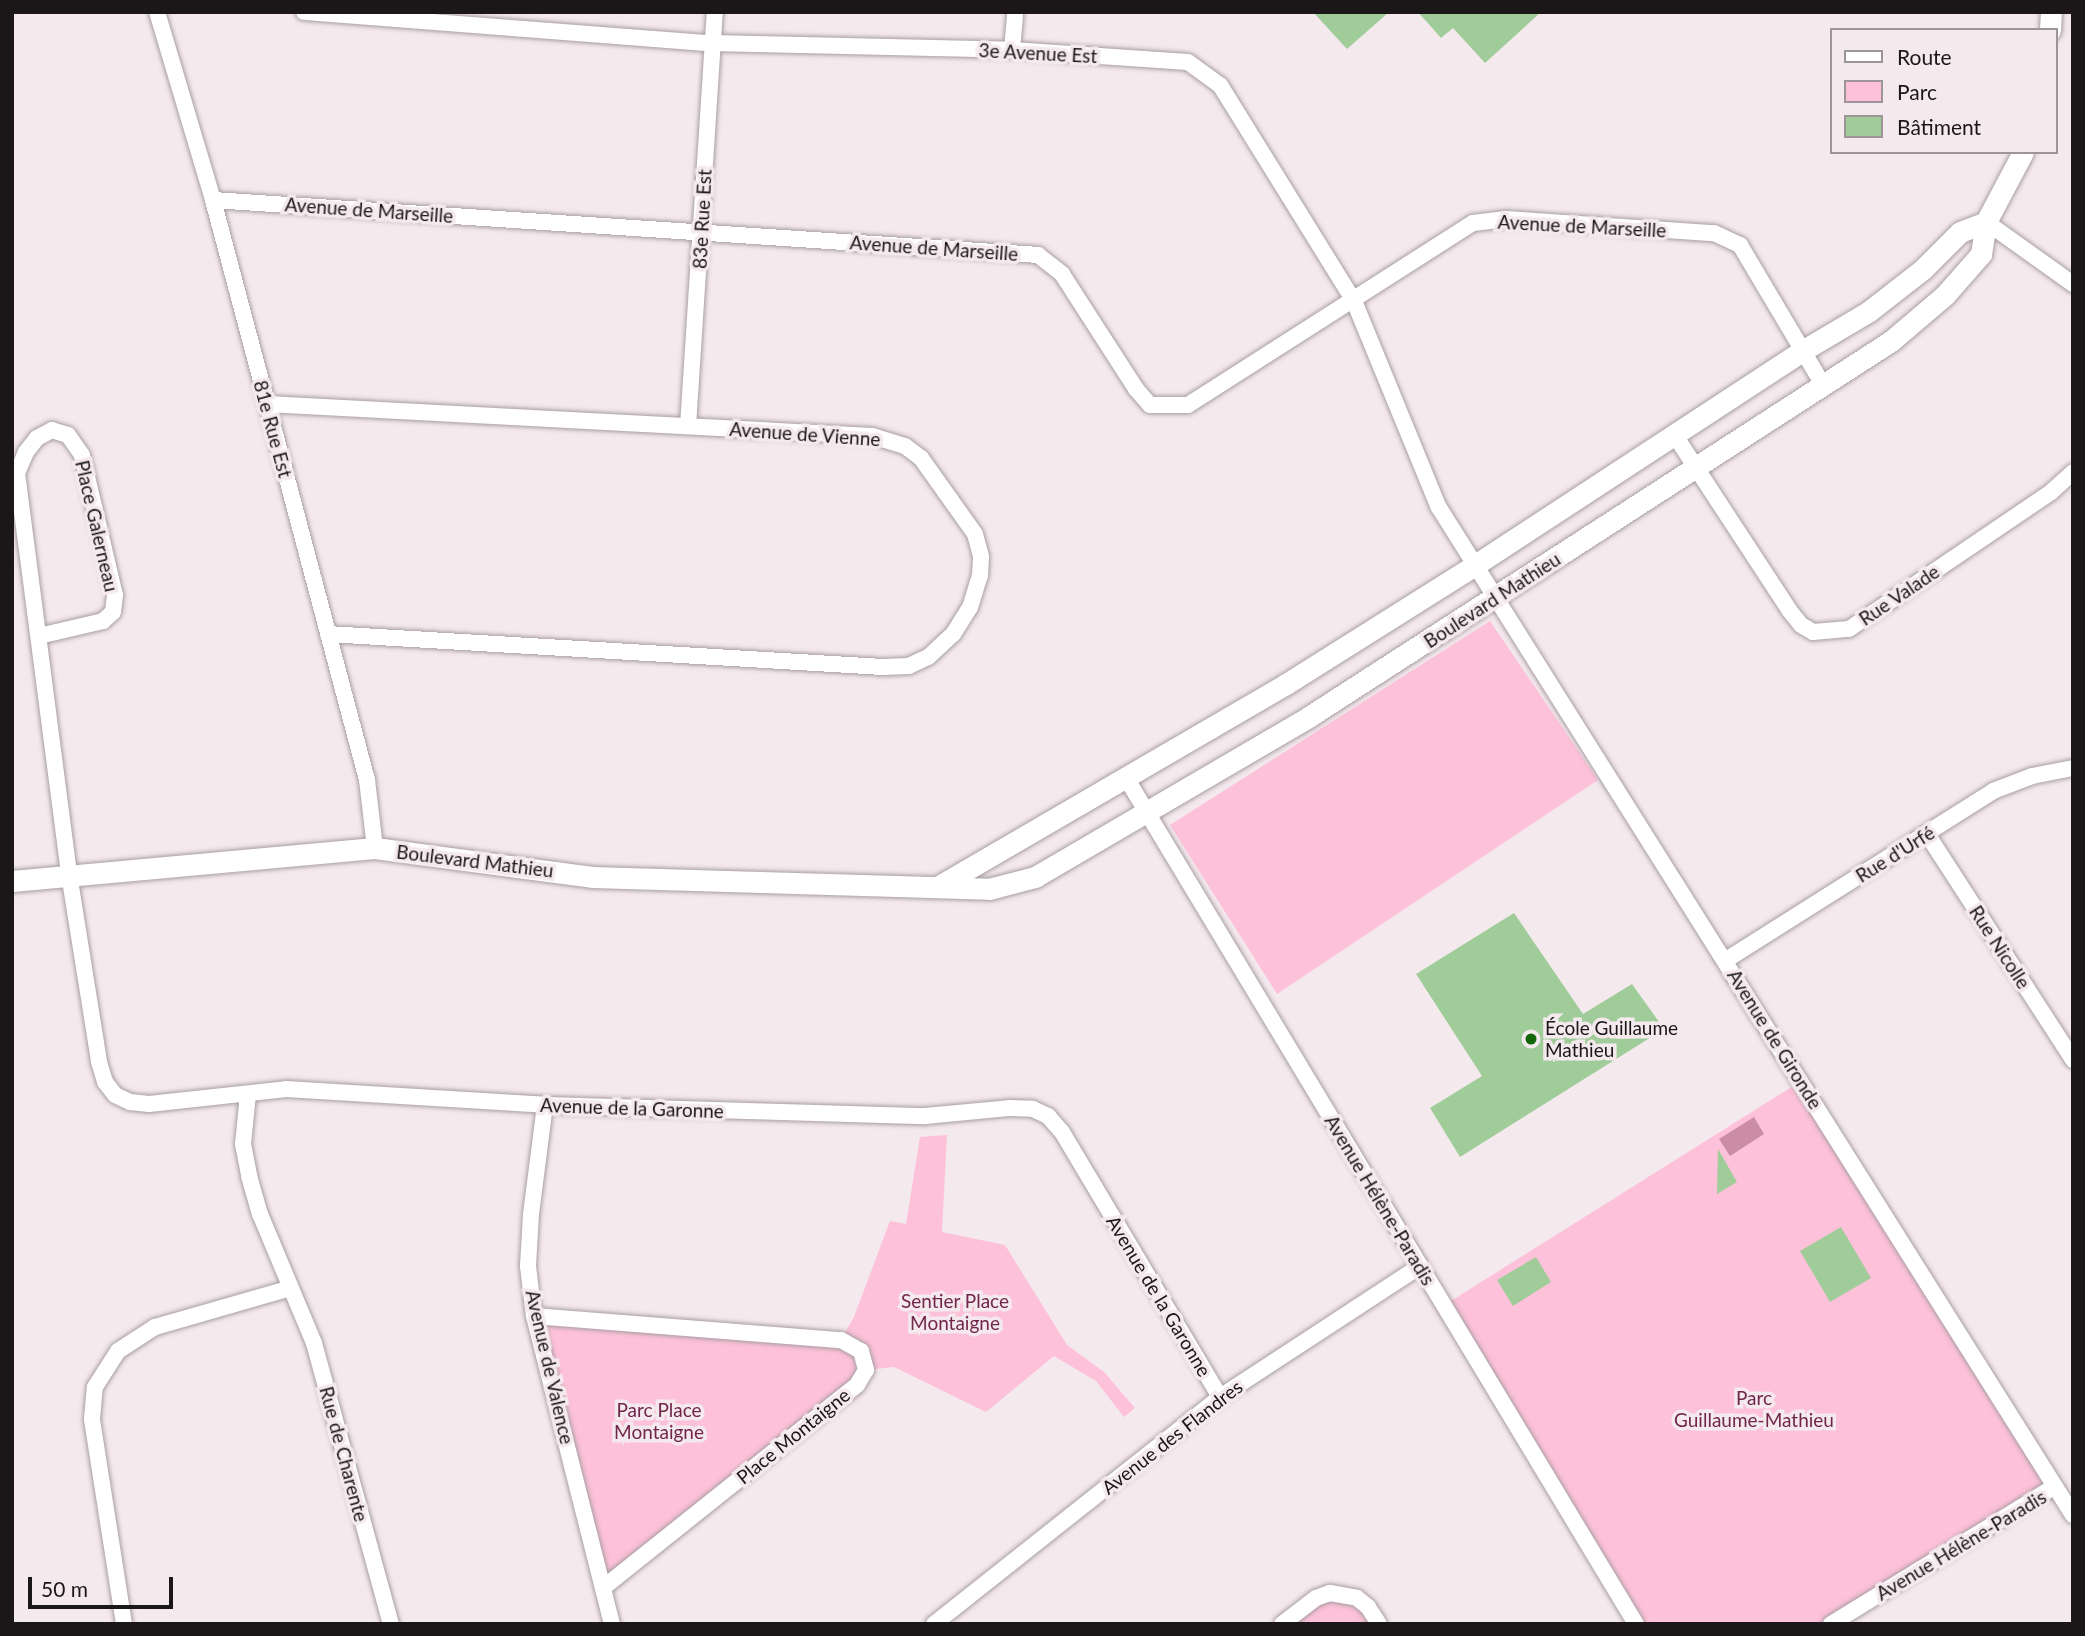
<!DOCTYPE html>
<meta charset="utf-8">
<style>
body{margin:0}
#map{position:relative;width:2085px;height:1636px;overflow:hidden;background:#f4e9ed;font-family:Lato,sans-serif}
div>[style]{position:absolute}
.green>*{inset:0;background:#fdc1d9}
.water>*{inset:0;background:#cb8ca6}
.building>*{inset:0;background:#a0cc9a}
.roads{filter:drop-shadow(0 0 2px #a99ea2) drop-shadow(0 0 2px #a99ea2)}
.street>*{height:16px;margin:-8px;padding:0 8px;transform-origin:8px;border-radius:8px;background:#fff}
.secondary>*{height:21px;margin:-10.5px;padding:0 10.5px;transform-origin:10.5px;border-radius:10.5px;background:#fff}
.dots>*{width:19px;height:19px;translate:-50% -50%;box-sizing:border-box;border:4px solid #f4e9ed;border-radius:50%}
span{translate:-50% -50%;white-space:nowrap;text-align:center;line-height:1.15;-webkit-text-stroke:7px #f4e9ed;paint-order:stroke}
.street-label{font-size:19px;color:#1b1719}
.poi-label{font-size:19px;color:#1b1719}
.left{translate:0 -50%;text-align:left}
.park-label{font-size:19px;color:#72264c}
.frame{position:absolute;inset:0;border:14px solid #1b1719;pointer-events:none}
.legend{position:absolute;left:1830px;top:28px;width:228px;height:126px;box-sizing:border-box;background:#f4e9ed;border:2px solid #9d9598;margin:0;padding:9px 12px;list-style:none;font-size:21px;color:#1b1719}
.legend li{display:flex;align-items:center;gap:14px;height:35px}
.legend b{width:35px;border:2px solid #9d9598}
.scale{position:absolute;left:28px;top:1577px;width:145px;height:32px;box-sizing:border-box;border:4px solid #1b1719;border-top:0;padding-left:9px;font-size:21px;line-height:24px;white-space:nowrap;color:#1b1719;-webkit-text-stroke:5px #f4e9ed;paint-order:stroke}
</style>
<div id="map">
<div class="green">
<div style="clip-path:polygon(1490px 621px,1598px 780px,1277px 994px,1170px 825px)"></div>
<div style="clip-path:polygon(1801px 1081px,2054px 1487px,1831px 1624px,1636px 1624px,1443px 1306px)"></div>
<div style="clip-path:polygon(947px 1135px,942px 1232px,1005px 1245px,1067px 1345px,1104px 1372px,1135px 1408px,1124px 1417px,1096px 1381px,1054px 1356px,986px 1412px,894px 1367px,866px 1370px,604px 1587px,534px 1316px,841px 1340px,854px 1317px,890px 1221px,906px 1224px,920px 1137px)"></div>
<div style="clip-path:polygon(1343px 1595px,1379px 1624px,1282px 1624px,1316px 1598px)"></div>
</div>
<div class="water">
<div style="clip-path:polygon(1754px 1117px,1764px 1134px,1730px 1156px,1719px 1139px)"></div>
</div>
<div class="building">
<div style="clip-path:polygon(1313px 12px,1389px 12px,1347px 49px)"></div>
<div style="clip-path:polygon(1418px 12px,1541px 12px,1485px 63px,1453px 28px,1441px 38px)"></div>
<div style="clip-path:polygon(1514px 913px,1583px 1014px,1632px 984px,1664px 1029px,1460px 1157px,1430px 1108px,1482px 1076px,1416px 974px)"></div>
<div style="clip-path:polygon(1718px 1149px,1737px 1182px,1717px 1194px)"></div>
<div style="clip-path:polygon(1841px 1227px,1871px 1278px,1830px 1302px,1800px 1251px)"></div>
<div style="clip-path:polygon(1536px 1257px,1551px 1282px,1513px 1306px,1497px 1280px)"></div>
</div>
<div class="roads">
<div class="street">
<div style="left:157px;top:12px;width:196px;rotate:73.4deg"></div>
<div style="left:213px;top:200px;width:600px;rotate:75.13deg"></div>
<div style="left:367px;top:780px;width:68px;rotate:83.3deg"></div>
<div style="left:304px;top:12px;width:408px;rotate:4.4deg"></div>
<div style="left:711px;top:43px;width:301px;rotate:1.3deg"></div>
<div style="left:1012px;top:50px;width:176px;rotate:3.9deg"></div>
<div style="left:1188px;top:62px;width:39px;rotate:36deg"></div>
<div style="left:1220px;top:85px;width:254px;rotate:58.2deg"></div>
<div style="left:1354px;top:301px;width:222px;rotate:67.7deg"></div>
<div style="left:1438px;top:506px;width:1192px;rotate:57.82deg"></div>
<div style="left:1012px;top:50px;width:38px;rotate:-85deg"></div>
<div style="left:213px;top:200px;width:827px;rotate:3.81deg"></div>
<div style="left:1038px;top:255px;width:31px;rotate:38deg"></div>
<div style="left:1062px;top:274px;width:137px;rotate:57.2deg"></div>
<div style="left:1136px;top:389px;width:21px;rotate:49deg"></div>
<div style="left:1150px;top:405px;width:38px"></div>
<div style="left:1188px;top:405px;width:338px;rotate:-32.6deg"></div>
<div style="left:1473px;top:223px;width:33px;rotate:-7deg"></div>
<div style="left:1506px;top:219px;width:208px;rotate:3.9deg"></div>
<div style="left:1714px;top:233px;width:29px;rotate:25deg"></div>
<div style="left:1740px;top:245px;width:163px;rotate:59.3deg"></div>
<div style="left:1986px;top:222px;width:107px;rotate:35.5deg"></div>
<div style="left:267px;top:404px;width:606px;rotate:3.03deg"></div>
<div style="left:872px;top:436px;width:34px;rotate:17deg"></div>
<div style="left:905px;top:446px;width:20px;rotate:37deg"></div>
<div style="left:921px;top:458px;width:93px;rotate:54.6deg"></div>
<div style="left:975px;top:534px;width:24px;rotate:75deg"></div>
<div style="left:981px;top:557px;width:18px;rotate:93deg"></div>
<div style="left:980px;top:575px;width:34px;rotate:107deg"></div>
<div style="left:970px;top:607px;width:32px;rotate:122deg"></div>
<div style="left:953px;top:634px;width:34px;rotate:137deg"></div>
<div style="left:928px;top:657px;width:21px;rotate:155deg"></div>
<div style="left:909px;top:666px;width:26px;rotate:178deg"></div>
<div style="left:883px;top:667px;width:556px;rotate:-176.6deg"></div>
<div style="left:688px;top:426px;width:415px;rotate:-86.3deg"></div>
<div style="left:1674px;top:434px;width:210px;rotate:56.8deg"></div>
<div style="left:1789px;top:610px;width:19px;rotate:51deg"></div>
<div style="left:1801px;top:625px;width:14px;rotate:30deg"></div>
<div style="left:1813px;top:632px;width:36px;rotate:-5deg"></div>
<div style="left:1849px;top:629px;width:244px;rotate:-34.1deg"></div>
<div style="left:2051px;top:492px;width:30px;rotate:-42deg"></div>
<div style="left:39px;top:636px;width:66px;rotate:-13.2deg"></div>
<div style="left:103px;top:621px;width:13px;rotate:-42deg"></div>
<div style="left:113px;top:612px;width:17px;rotate:-83deg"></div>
<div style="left:115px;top:595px;width:144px;rotate:-103.3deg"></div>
<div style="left:82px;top:455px;width:24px;rotate:-125deg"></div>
<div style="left:68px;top:435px;width:17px;rotate:-163deg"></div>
<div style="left:52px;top:430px;width:17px;rotate:152deg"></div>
<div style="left:37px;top:438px;width:18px;rotate:128deg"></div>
<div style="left:26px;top:452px;width:23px;rotate:113deg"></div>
<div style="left:17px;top:473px;width:404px;rotate:82.6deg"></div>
<div style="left:69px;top:874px;width:190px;rotate:80.9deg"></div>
<div style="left:99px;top:1062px;width:21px;rotate:73deg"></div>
<div style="left:105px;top:1082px;width:16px;rotate:52deg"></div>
<div style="left:115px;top:1095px;width:17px;rotate:25deg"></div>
<div style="left:130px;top:1102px;width:19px;rotate:6deg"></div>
<div style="left:149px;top:1104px;width:138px;rotate:-6.2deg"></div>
<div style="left:286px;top:1089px;width:259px;rotate:3.5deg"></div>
<div style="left:545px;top:1105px;width:380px;rotate:1.7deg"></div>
<div style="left:925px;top:1116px;width:84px;rotate:-5.4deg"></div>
<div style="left:1009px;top:1108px;width:24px;rotate:2deg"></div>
<div style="left:1033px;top:1109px;width:17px;rotate:25deg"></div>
<div style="left:1048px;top:1116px;width:21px;rotate:49deg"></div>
<div style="left:1062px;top:1132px;width:309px;rotate:59.2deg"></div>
<div style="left:1125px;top:776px;width:990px;rotate:58.93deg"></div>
<div style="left:1927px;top:834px;width:269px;rotate:57.1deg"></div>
<div style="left:1726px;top:960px;width:316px;rotate:-32.3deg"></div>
<div style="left:1993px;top:791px;width:42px;rotate:-21deg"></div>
<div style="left:2032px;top:776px;width:42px;rotate:-11deg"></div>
<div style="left:248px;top:1094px;width:50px;rotate:95.7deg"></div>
<div style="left:243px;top:1144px;width:33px;rotate:79deg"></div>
<div style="left:249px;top:1176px;width:40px;rotate:74deg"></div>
<div style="left:260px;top:1214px;width:140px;rotate:67.3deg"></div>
<div style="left:314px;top:1343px;width:291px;rotate:74.7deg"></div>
<div style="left:545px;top:1105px;width:110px;rotate:97.3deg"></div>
<div style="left:531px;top:1214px;width:52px;rotate:93.3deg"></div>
<div style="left:528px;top:1266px;width:50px;rotate:83.2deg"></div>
<div style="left:534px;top:1316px;width:318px;rotate:75.8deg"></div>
<div style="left:534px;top:1316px;width:308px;rotate:4.5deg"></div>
<div style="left:841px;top:1340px;width:23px;rotate:29deg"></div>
<div style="left:861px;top:1351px;width:20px;rotate:75deg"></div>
<div style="left:866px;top:1370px;width:17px;rotate:121deg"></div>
<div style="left:857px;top:1385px;width:324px;rotate:141.4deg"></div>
<div style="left:124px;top:1624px;width:207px;rotate:-98.9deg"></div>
<div style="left:92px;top:1419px;width:32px;rotate:-85deg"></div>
<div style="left:95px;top:1387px;width:43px;rotate:-57.4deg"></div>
<div style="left:118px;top:1351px;width:44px;rotate:-33deg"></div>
<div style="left:155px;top:1327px;width:141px;rotate:-16deg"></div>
<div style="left:934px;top:1624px;width:365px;rotate:-38.4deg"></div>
<div style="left:1220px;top:1397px;width:239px;rotate:-33.2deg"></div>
<div style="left:1282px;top:1624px;width:43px;rotate:-37.4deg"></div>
<div style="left:1316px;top:1598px;width:15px;rotate:-20deg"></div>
<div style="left:1330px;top:1593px;width:27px;rotate:10deg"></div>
<div style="left:1357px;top:1598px;width:14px;rotate:39deg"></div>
<div style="left:1368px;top:1607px;width:20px;rotate:57deg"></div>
<div style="left:1831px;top:1624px;width:262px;rotate:-31.6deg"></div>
</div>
<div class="secondary">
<div style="left:2050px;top:30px;width:18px;rotate:-87deg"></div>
<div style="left:12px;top:881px;width:364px;rotate:-5.2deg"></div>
<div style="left:375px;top:848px;width:219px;rotate:7.6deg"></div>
<div style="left:592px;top:877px;width:397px;rotate:1.7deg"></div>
<div style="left:989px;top:889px;width:48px;rotate:-14.6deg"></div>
<div style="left:1035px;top:877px;width:319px;rotate:-30.3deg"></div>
<div style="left:1310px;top:716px;width:692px;rotate:-32.84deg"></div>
<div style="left:1891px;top:341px;width:71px;rotate:-40.4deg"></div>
<div style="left:1945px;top:295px;width:55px;rotate:-48.7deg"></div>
<div style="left:1981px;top:254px;width:32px;rotate:-81deg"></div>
<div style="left:1986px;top:222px;width:79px;rotate:-62.1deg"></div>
<div style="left:939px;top:886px;width:402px;rotate:-30.2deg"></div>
<div style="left:1286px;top:684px;width:223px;rotate:-32.2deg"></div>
<div style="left:1475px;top:565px;width:391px;rotate:-33.2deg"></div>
<div style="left:1802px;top:351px;width:77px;rotate:-30.6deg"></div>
<div style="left:1868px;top:312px;width:70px;rotate:-38deg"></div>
<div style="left:1923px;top:269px;width:52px;rotate:-45deg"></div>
<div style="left:1960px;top:232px;width:28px;rotate:-21deg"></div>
</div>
</div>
<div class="dots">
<div style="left:1531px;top:1039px;background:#15680a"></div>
</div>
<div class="street-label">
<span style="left:1038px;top:53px;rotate:3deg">3e Avenue Est</span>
<span style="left:369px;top:210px;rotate:4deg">Avenue de Marseille</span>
<span style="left:702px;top:219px;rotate:-87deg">83e Rue Est</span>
<span style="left:1582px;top:226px;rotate:3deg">Avenue de Marseille</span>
<span style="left:934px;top:248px;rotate:4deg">Avenue de Marseille</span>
<span style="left:273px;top:429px;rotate:75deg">81e Rue Est</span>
<span style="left:805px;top:434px;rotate:4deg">Avenue de Vienne</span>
<span style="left:97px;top:526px;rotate:77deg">Place Galerneau</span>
<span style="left:1899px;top:595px;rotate:-34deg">Rue Valade</span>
<span style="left:1492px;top:600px;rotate:-33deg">Boulevard Mathieu</span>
<span style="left:1895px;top:854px;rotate:-32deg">Rue d'Urfé</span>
<span style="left:475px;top:861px;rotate:7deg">Boulevard Mathieu</span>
<span style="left:2000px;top:947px;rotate:57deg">Rue Nicolle</span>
<span style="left:1775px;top:1039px;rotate:58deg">Avenue de Gironde</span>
<span style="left:632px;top:1108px;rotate:2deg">Avenue de la Garonne</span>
<span style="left:1380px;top:1200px;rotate:59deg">Avenue Hélène-Paradis</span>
<span style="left:1159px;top:1296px;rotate:59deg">Avenue de la Garonne</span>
<span style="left:550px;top:1367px;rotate:77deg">Avenue de Valence</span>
<span style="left:793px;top:1436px;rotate:-39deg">Place Montaigne</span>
<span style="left:1172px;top:1437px;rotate:-38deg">Avenue des Flandres</span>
<span style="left:344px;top:1454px;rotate:75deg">Rue de Charente</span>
<span style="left:1961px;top:1545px;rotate:-31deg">Avenue Hélène-Paradis</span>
</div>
<div class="poi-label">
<span class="left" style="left:1545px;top:1039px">École Guillaume<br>Mathieu</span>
</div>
<div class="park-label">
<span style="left:955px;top:1312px">Sentier Place<br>Montaigne</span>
<span style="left:1754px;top:1409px">Parc<br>Guillaume-Mathieu</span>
<span style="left:659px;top:1421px">Parc Place<br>Montaigne</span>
</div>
<div class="frame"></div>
<ul class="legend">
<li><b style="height:9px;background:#fff"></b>Route</li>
<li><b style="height:19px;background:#fdc1d9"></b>Parc</li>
<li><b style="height:19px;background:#a0cc9a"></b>Bâtiment</li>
</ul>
<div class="scale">50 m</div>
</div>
